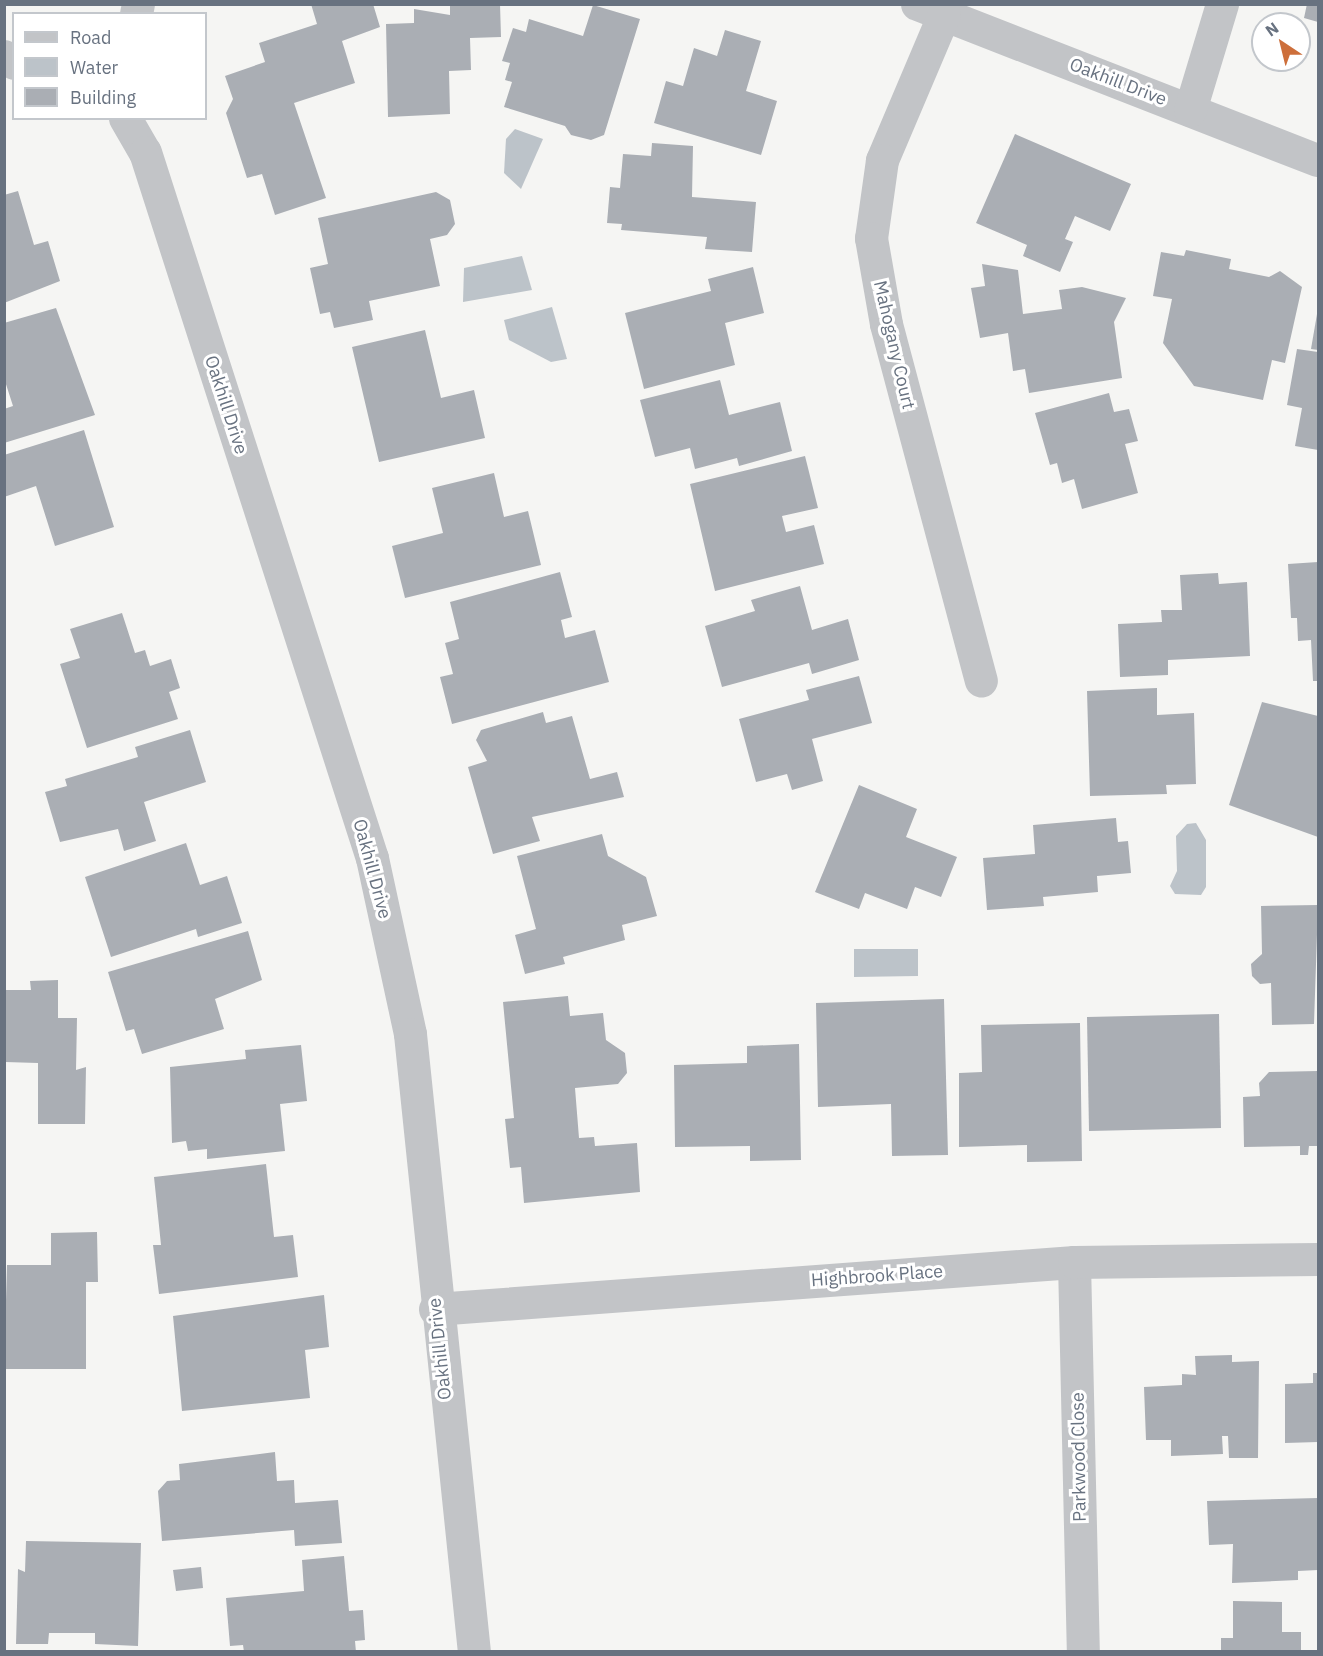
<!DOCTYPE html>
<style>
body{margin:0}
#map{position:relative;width:1323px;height:1656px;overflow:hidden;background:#f5f5f3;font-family:"IBM Plex Sans",sans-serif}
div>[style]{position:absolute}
.water>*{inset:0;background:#bcc3c9}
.building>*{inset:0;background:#aaaeb4}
.minor>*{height:33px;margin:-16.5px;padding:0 16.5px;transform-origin:16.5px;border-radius:16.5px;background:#c2c4c7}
span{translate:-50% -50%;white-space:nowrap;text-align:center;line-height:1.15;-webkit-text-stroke:6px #fff;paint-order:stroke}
.street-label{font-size:18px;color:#687280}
.frame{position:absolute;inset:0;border:6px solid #687280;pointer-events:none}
.legend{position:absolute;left:12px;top:12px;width:195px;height:108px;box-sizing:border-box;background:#fff;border:2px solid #c3c7cc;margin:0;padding:8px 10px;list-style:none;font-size:18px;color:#687280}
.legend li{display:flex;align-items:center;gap:12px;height:30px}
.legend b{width:30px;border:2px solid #c3c7cc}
.north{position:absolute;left:1251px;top:12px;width:60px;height:60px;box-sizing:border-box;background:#fff;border:2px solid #c3c7cc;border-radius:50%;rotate:325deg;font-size:16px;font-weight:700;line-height:24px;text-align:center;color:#687280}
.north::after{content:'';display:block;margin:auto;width:21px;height:27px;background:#cd6f3b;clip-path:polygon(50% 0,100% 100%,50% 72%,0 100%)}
</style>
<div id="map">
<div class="water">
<div style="clip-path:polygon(515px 129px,543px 139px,521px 189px,504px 173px,506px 139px)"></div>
<div style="clip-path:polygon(522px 256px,532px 290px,463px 302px,464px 268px)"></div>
<div style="clip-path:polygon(552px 307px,567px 359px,551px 362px,509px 340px,504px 320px)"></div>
<div style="clip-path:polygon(1196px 823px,1206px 840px,1206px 887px,1201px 895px,1175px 894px,1170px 886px,1177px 871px,1176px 836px,1187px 824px)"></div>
<div style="clip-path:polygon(854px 949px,918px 949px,918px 976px,854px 977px)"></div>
</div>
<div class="building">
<div style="clip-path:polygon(311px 4px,373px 4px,380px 27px,342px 41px,355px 83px,294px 103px,326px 198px,275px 215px,262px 174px,247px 178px,226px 113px,233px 99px,225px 76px,265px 62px,259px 43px,317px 24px)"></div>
<div style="clip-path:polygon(450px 4px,500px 4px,501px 37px,470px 38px,471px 70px,449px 71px,450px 114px,388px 117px,386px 24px,414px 23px,414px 9px,450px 15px)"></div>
<div style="clip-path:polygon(1307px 4px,1318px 4px,1318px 22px,1304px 18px)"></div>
<div style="clip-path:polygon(593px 5px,640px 19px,604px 135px,591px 140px,571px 135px,565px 126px,504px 107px,512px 82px,505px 80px,510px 63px,502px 61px,513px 28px,526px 32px,529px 19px,583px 36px)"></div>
<div style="clip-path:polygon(725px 30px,761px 41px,746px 91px,777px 101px,761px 155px,654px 123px,666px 81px,683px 86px,694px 48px,717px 56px)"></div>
<div style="clip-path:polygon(1015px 134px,1131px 184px,1110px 231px,1075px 216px,1065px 239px,1073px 242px,1060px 272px,1023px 256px,1027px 245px,976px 223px)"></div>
<div style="clip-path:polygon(652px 143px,693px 146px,692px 197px,756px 202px,752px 252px,705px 249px,707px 237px,621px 230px,622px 224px,607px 223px,610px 187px,620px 188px,623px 154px,651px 156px)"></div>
<div style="clip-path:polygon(18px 191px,34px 245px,48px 241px,60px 281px,4px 303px,4px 195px)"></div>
<div style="clip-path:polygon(436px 192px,450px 200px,455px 224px,447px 235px,430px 239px,440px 286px,369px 301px,373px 320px,334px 328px,330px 312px,320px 314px,310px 268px,328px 264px,318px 218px)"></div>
<div style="clip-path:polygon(1186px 250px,1231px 259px,1229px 269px,1269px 277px,1280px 271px,1302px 287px,1285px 363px,1272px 360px,1263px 400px,1194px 386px,1163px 343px,1172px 299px,1153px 296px,1161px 252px,1184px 256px)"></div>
<div style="clip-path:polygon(982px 264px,1018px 270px,1023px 314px,1062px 309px,1059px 290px,1082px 287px,1126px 298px,1114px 322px,1122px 378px,1029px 393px,1025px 369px,1013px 371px,1008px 333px,980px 338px,971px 288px,985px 286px)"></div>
<div style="clip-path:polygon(753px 267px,764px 313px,725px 323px,735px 365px,644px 389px,625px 313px,711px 291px,708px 279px)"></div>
<div style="clip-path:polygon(56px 308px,95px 415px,4px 443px,4px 409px,13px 406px,4px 378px,4px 323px)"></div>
<div style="clip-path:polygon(1317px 314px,1318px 314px,1318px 350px,1311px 349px)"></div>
<div style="clip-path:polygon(425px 330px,441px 398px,474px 390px,485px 438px,379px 462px,352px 347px)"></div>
<div style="clip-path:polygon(1297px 349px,1318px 352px,1318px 450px,1295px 446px,1302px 408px,1287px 405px)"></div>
<div style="clip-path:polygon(720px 380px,729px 415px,780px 402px,792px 451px,739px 466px,737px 458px,695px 469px,690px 448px,655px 457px,640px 400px)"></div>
<div style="clip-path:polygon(1109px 393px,1114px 412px,1129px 409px,1138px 441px,1125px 444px,1138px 493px,1082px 509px,1074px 479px,1062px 483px,1057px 463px,1050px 465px,1035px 413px)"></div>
<div style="clip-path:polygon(84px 430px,114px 527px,55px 546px,36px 486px,4px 497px,4px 455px)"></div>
<div style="clip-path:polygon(805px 456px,818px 508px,782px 516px,786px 532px,814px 525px,824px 564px,715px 591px,690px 484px)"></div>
<div style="clip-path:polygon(494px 473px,504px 517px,528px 511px,541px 565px,405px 598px,392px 546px,443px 533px,432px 488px)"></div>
<div style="clip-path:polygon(1318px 562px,1318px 681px,1313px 681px,1311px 640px,1298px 641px,1297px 618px,1291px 618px,1288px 564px)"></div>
<div style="clip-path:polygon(560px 572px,572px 617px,561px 620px,565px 638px,595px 630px,609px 682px,452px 724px,440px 677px,453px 674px,445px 643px,459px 639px,450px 602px)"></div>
<div style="clip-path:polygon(1218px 573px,1219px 584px,1247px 582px,1250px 656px,1168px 660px,1168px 675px,1120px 677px,1118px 624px,1162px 622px,1161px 610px,1182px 610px,1180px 575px)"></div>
<div style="clip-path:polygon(800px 586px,812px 630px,848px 619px,859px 660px,812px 674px,809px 663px,722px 687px,705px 626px,755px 611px,751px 600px)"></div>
<div style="clip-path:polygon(122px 613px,135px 653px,145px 650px,150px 666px,171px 659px,180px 688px,169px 692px,178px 719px,87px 748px,60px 664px,80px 658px,70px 629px)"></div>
<div style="clip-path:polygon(859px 676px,872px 723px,812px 739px,823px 781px,792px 790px,787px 774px,756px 782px,739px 719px,809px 700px,806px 690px)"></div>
<div style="clip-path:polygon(1157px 688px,1157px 715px,1194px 713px,1196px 784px,1166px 785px,1167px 794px,1090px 796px,1087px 691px)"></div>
<div style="clip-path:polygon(1262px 702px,1318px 716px,1318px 837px,1229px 805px)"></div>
<div style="clip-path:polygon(543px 712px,546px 723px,572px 716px,590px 779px,617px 772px,624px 797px,532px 817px,540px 841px,493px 854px,468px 767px,487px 761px,476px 740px,481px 730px)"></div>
<div style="clip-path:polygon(190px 730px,206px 782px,144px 802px,156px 841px,124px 851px,118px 829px,60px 842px,45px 792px,67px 786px,65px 779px,138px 757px,135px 747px)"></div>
<div style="clip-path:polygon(859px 785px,917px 809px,906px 837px,957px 857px,941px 897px,915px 887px,907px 909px,865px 893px,859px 909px,815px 892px)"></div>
<div style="clip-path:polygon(1116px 818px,1118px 842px,1128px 841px,1131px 873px,1097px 876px,1098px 892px,1043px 897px,1044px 906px,987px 910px,983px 858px,1035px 854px,1033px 825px)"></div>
<div style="clip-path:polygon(602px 834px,608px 856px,646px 877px,657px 916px,622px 925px,625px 940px,563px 957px,565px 964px,525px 974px,515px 935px,536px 929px,517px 856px)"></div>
<div style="clip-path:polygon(186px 843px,200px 885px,227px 876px,242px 923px,198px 937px,196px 929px,111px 957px,85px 877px)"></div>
<div style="clip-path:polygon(1318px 905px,1314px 1024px,1272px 1025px,1271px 983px,1260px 984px,1252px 976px,1251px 964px,1262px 954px,1261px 906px)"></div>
<div style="clip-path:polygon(248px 931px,262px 980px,215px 999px,224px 1029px,142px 1054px,134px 1029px,126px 1031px,108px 972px)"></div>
<div style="clip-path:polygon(58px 980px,58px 1018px,77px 1018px,76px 1070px,86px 1067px,85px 1124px,38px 1124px,38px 1063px,5px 1062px,5px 990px,31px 990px,30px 981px)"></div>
<div style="clip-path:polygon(568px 996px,570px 1016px,603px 1013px,606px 1040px,625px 1053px,627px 1073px,618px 1084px,575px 1088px,579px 1138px,594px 1137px,595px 1146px,637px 1143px,640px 1192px,524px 1203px,521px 1167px,510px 1168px,505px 1119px,514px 1118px,503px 1002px)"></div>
<div style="clip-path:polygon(944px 999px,948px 1155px,892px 1156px,891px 1104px,818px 1107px,816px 1003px)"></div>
<div style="clip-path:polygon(1219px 1014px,1221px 1128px,1089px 1131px,1087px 1017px)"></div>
<div style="clip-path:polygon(1080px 1023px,1082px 1161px,1027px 1162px,1027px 1145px,959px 1147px,959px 1073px,982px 1072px,981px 1025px)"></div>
<div style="clip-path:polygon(799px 1044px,801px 1160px,750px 1161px,750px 1146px,675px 1147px,674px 1065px,747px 1063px,747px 1046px)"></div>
<div style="clip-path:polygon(301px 1045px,307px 1101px,280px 1104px,285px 1151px,207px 1159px,207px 1149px,188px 1151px,186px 1141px,172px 1143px,170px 1067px,246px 1059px,245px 1050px)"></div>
<div style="clip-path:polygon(1318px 1071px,1318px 1146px,1309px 1146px,1308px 1155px,1300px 1155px,1300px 1146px,1244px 1147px,1243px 1097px,1260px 1096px,1259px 1083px,1269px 1072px)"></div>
<div style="clip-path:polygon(266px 1164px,274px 1237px,293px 1235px,298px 1277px,159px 1294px,153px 1245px,161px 1245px,154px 1177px)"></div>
<div style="clip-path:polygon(97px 1232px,98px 1282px,86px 1282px,86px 1369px,4px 1369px,7px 1265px,51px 1265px,51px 1233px)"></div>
<div style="clip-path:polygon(324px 1295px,329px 1347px,305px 1350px,310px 1398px,182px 1411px,173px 1316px)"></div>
<div style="clip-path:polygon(1232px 1355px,1232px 1362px,1259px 1361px,1258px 1458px,1229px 1458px,1228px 1436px,1222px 1436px,1223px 1454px,1171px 1456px,1171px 1440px,1146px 1440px,1144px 1387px,1182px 1385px,1182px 1374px,1196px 1375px,1195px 1356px)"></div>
<div style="clip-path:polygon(1313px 1373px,1318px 1373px,1318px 1442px,1285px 1443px,1285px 1384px,1313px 1383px)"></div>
<div style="clip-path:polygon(275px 1452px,277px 1481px,294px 1480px,295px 1503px,338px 1500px,342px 1543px,295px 1546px,294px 1530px,162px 1541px,158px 1491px,167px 1481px,180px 1480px,179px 1464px)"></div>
<div style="clip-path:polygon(1318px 1498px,1318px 1570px,1298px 1571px,1298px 1580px,1232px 1583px,1233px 1544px,1209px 1545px,1207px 1501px)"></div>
<div style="clip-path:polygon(26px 1541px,141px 1543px,138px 1646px,95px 1644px,95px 1633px,49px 1633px,48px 1644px,16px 1644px,18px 1569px,25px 1572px)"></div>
<div style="clip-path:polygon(344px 1556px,349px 1611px,363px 1610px,365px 1640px,355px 1641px,356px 1652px,244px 1652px,243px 1645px,230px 1646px,226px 1598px,304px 1591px,302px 1560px)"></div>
<div style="clip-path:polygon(201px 1567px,203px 1588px,176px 1591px,173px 1570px)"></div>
<div style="clip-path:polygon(1233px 1601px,1282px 1602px,1282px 1632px,1301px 1632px,1301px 1652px,1221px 1652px,1221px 1638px,1233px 1638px)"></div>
</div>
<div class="minor">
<div style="left:917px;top:4px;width:430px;rotate:21.3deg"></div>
<div style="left:136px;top:14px;width:10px;rotate:-79deg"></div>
<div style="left:944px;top:14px;width:159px;rotate:113deg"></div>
<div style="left:882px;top:160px;width:79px;rotate:98deg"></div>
<div style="left:871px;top:238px;width:87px;rotate:80.1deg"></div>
<div style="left:886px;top:324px;width:369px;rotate:75.1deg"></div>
<div style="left:4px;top:56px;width:12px;rotate:35deg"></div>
<div style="left:1190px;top:110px;width:111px;rotate:-73.2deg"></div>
<div style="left:125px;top:118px;width:39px;rotate:60deg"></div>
<div style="left:145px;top:152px;width:742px;rotate:72.18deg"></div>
<div style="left:372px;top:858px;width:180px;rotate:77.8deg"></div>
<div style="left:410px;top:1034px;width:621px;rotate:84.09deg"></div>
<div style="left:1074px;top:1262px;width:390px;rotate:88.7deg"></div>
<div style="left:435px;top:1309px;width:641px;rotate:-4.21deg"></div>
<div style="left:1074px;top:1262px;width:244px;rotate:-0.7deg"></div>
</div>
<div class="street-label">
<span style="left:1118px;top:82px;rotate:21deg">Oakhill Drive</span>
<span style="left:894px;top:345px;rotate:77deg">Mahogany Court</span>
<span style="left:226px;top:405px;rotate:72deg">Oakhill Drive</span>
<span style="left:372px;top:869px;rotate:75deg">Oakhill Drive</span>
<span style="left:877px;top:1276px;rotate:-4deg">Highbrook Place</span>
<span style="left:440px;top:1349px;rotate:-96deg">Oakhill Drive</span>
<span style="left:1079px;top:1457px;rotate:-91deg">Parkwood Close</span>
</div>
<div class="frame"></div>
<ul class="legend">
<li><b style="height:8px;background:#c2c4c7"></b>Road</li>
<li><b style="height:16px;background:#bcc3c9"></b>Water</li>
<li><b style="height:16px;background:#aaaeb4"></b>Building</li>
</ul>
<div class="north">N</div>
</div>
